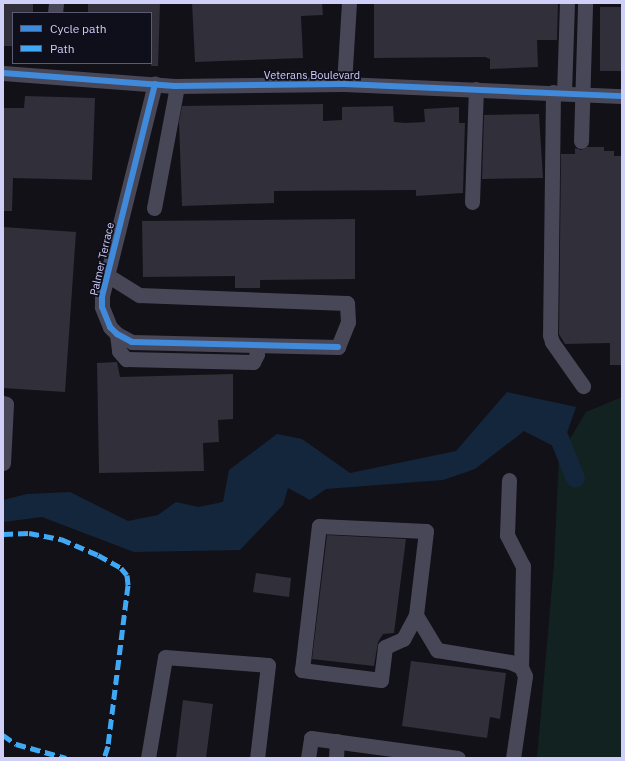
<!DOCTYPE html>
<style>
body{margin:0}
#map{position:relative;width:625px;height:761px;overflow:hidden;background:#121118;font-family:"IBM Plex Sans",sans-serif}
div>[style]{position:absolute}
.green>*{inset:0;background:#122221}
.water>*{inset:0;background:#14263b}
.river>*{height:19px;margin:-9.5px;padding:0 9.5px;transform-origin:9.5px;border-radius:9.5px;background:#14263b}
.building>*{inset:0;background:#302f3a}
.minor>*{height:15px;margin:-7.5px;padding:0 7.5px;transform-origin:7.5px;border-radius:7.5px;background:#474758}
.quiet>*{height:5px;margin-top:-2.5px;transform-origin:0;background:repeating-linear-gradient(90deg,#3fa9f5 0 10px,transparent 0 15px)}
.cycleway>*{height:6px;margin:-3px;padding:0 3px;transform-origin:3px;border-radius:3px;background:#408adc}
span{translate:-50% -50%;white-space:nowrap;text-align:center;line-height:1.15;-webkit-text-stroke:3.5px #0f0e1b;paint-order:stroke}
.street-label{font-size:11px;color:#d0cff8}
.frame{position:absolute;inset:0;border:4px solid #d0cff8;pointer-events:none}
.legend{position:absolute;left:12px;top:12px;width:140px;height:52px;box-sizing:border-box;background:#0f0e1b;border:1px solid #5c5b73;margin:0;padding:5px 7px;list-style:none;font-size:12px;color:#d0cff8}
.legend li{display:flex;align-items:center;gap:8px;height:20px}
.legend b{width:20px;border:1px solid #5c5b73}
</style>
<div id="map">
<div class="green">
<div style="clip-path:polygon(622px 397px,622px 758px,537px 758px,554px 563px,559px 457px,586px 412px)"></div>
</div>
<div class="water">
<div style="clip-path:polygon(507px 392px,576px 407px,561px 450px,524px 431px,475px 469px,443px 480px,326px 489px,310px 500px,288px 488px,283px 505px,240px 550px,134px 552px,42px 517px,3px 522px,3px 500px,27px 494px,70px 492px,128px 521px,158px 515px,176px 502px,198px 507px,223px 502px,229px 470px,277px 434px,302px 439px,350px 473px,456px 451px)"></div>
</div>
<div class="river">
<div style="left:553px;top:423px;width:59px;rotate:68.2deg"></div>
</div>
<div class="building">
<div style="clip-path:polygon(3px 3px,33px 3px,33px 13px,13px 13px,13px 46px,3px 46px)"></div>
<div style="clip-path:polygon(88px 3px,160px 3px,158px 66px,151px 66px,151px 13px,88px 13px)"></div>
<div style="clip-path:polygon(192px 3px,322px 3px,323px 15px,301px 16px,303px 58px,195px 62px)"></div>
<div style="clip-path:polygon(374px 3px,558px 3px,557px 40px,537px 40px,538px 67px,490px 69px,490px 59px,485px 57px,374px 58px)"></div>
<div style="clip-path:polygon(600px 7px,622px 7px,622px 71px,600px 71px)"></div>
<div style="clip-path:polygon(25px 96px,95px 98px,92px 180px,13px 178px,12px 211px,3px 211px,3px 108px,24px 108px)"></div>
<div style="clip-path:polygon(323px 104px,323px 121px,342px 120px,342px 107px,393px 106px,394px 122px,405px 123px,425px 122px,424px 109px,459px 107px,459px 123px,465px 123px,463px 193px,416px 196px,416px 190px,274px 191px,274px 203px,182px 206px,179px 122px,182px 106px)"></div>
<div style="clip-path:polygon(539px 114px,543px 178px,482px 179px,484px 115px)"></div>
<div style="clip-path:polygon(587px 147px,604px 147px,604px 151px,614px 151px,614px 156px,622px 156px,622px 365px,610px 365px,610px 343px,565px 344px,559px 334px,561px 154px,575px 154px,575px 148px,581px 150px)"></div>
<div style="clip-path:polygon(355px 219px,355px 279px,260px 280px,260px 288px,235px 288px,235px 276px,143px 277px,142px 221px)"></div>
<div style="clip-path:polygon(3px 227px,76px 232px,65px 392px,3px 388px)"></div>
<div style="clip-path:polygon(117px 362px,120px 377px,233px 374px,233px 419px,218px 420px,219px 442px,203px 443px,204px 471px,99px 473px,97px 363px)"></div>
<div style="clip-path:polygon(327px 535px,406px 539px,394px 633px,383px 634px,378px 642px,374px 666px,312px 659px)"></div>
<div style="clip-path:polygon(256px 573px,291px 578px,289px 597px,253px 592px)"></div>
<div style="clip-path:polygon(411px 661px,506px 673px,500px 719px,490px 717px,487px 738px,402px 726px)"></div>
<div style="clip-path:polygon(183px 700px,213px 704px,206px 758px,176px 758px)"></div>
</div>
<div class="minor">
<div style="left:55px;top:13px;width:10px;rotate:-84deg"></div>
<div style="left:3px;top:73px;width:172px;rotate:4.3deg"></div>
<div style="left:175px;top:86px;width:169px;rotate:-0.7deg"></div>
<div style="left:344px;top:84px;width:278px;rotate:2.5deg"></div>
<div style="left:344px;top:84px;width:81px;rotate:-86.5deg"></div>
<div style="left:553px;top:92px;width:243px;rotate:90.7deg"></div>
<div style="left:550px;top:335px;width:7px;rotate:74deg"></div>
<div style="left:552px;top:342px;width:54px;rotate:54.8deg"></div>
<div style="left:564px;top:93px;width:90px;rotate:-88.1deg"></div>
<div style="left:581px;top:141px;width:138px;rotate:-88.3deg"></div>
<div style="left:472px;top:202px;width:113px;rotate:-88deg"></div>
<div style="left:154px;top:208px;width:124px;rotate:-79.3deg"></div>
<div style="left:107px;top:275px;width:38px;rotate:32deg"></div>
<div style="left:139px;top:295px;width:208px;rotate:2.2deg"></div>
<div style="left:347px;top:303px;width:19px;rotate:87deg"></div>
<div style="left:348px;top:322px;width:27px;rotate:112deg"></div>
<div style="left:338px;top:347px;width:206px;rotate:-178.6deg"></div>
<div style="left:132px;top:342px;width:17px;rotate:-152deg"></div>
<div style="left:117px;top:334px;width:10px;rotate:-135deg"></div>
<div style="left:110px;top:327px;width:22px;rotate:-112deg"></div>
<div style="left:102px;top:307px;width:11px;rotate:-90deg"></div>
<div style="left:102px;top:296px;width:219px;rotate:-76deg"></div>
<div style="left:117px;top:334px;width:17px;rotate:83deg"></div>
<div style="left:119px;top:351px;width:11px;rotate:49deg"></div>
<div style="left:126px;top:359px;width:127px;rotate:1.4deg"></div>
<div style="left:253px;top:362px;width:9px;rotate:-63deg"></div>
<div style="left:257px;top:354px;width:9px;rotate:-96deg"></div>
<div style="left:3px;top:403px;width:3px;rotate:18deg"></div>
<div style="left:6px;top:404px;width:59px;rotate:92.9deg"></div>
<div style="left:509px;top:480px;width:55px;rotate:92.1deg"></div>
<div style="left:507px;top:535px;width:35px;rotate:63deg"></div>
<div style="left:523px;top:566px;width:101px;rotate:91.1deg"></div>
<div style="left:416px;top:615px;width:27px;rotate:118deg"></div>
<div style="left:403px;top:639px;width:20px;rotate:156deg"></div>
<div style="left:385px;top:647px;width:33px;rotate:97deg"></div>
<div style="left:381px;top:680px;width:80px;rotate:-172.8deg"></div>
<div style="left:302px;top:670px;width:145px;rotate:-83.3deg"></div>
<div style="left:319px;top:526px;width:107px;rotate:2.7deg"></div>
<div style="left:426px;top:531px;width:85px;rotate:96.8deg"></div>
<div style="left:416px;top:615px;width:41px;rotate:59deg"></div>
<div style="left:437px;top:650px;width:74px;rotate:9.3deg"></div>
<div style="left:510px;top:662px;width:12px;rotate:24deg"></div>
<div style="left:521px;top:667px;width:10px;rotate:66deg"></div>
<div style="left:525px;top:676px;width:83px;rotate:98.3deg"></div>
<div style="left:148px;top:758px;width:102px;rotate:-80.4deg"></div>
<div style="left:165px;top:657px;width:103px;rotate:4.4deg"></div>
<div style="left:268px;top:665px;width:94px;rotate:96.7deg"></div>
<div style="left:308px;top:758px;width:20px;rotate:-81deg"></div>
<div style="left:311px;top:738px;width:148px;rotate:7.7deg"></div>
<div style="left:336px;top:758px;width:17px;rotate:-87deg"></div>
</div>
<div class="quiet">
<div style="left:3px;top:534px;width:26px;rotate:-2deg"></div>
<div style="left:29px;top:533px;width:33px;rotate:11deg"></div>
<div style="left:61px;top:539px;width:40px;rotate:23.4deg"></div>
<div style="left:98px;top:555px;width:26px;rotate:29deg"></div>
<div style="left:121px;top:568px;width:9px;rotate:49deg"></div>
<div style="left:127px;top:575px;width:10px;rotate:84deg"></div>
<div style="left:128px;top:585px;width:162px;rotate:97.1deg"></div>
<div style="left:108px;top:746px;width:13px;rotate:108deg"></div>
<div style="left:3px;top:735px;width:16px;rotate:35deg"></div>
<div style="left:16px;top:744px;width:52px;rotate:15.6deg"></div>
</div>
<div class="cycleway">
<div style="left:3px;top:73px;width:172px;rotate:4.3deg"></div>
<div style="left:175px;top:86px;width:169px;rotate:-0.7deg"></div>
<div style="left:344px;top:84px;width:278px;rotate:2.5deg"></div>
<div style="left:155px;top:84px;width:219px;rotate:104deg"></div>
<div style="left:102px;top:296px;width:11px;rotate:90deg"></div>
<div style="left:102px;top:307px;width:22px;rotate:68deg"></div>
<div style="left:110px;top:327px;width:10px;rotate:45deg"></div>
<div style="left:117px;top:334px;width:17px;rotate:28deg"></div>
<div style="left:132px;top:342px;width:206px;rotate:1.4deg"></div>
</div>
<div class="street-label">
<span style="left:312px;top:75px">Veterans Boulevard</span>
<span style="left:102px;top:259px;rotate:-77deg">Palmer Terrace</span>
</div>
<div class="frame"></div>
<ul class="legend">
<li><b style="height:5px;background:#408adc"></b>Cycle path</li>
<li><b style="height:5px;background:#3fa9f5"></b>Path</li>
</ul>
</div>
